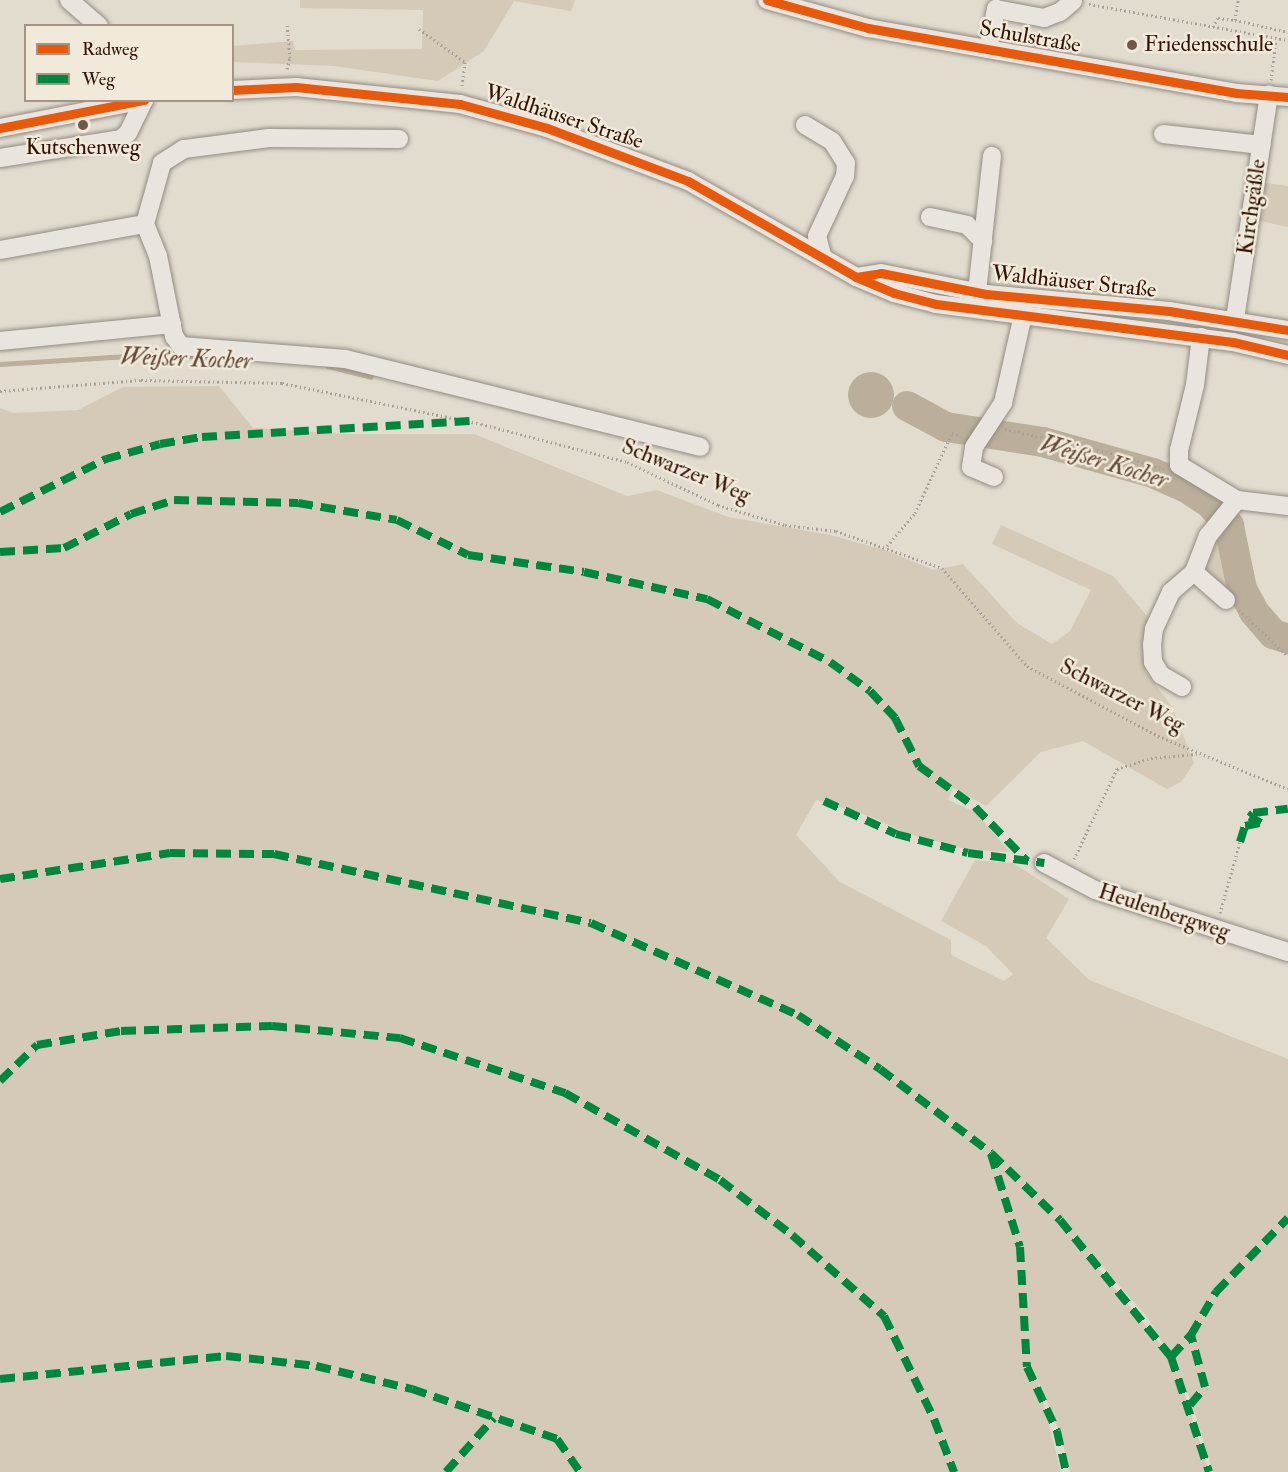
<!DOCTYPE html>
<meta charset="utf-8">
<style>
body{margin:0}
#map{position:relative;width:1288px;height:1472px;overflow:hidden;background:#e1dcce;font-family:"IM FELL Double Pica",serif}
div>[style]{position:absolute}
.green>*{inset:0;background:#d4cab7}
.water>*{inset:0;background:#bbae9a}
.round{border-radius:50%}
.stream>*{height:5px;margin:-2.5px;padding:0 2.5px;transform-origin:2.5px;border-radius:2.5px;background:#bbae9a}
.river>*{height:30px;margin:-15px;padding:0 15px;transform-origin:15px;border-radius:15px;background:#bbae9a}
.path>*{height:3px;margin-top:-1.5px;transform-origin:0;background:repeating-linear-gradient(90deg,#a6a098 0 1.5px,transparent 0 4.5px)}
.roads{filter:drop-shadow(0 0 2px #928b82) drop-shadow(0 0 2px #928b82)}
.minor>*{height:18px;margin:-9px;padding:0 9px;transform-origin:9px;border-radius:9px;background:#e9e5de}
.quiet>*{height:8px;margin-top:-4px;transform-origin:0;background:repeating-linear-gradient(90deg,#00873e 0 15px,transparent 0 23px)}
.cycleway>*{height:9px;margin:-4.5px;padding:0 4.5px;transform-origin:4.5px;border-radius:4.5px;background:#e8590c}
.dots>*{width:16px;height:16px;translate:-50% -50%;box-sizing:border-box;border:3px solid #f1eada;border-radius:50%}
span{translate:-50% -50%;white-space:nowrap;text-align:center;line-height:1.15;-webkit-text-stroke:5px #f1eada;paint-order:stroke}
.street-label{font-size:22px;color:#321305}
.poi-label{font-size:22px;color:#321305}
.left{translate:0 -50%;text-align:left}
.water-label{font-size:24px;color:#624938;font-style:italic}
.legend{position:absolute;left:24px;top:24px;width:210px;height:78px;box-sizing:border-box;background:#f1eada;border:2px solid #a59485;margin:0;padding:8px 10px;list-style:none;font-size:18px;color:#321305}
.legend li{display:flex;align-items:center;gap:12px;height:30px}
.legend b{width:30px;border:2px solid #a59485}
</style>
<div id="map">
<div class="green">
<div style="clip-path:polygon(300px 0,575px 0,571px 11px,514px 1px,484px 51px,438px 81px,334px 66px,233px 62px,233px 46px,293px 41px,295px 50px,422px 49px,423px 10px,300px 8px)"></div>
<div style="clip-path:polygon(1259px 182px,1288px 186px,1288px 227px,1255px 220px)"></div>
<div style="clip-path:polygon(evenodd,219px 386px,253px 428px,347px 434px,474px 434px,627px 496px,657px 490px,728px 517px,830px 535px,885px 550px,934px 570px,963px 564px,1017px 623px,1052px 644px,1070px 631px,1091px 590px,992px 544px,1001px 525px,1113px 576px,1148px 617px,1146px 672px,1172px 707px,1194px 763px,1181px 782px,1167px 789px,1083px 741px,1041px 752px,986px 806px,953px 788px,948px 800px,975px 812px,1010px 852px,969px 850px,906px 833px,869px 816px,816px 800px,796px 835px,840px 882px,951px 940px,951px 955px,1004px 981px,1013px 974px,986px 946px,941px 921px,975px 860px,1013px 863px,1069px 899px,1046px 938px,1089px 980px,1288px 1059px,1288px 1472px,1213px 1472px,1191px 1400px,1179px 1376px,1209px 1472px,1070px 1472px,1060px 1433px,1037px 1378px,1061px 1472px,0 1472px,0 408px,14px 413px,78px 410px,123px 387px,219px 386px,1096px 1259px,1148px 1318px,1169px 1354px,1094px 1263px,1096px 1259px)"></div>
<div style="clip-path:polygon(1223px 519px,1235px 544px,1242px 589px,1254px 612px,1273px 634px,1288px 639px,1288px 656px,1194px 572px)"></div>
</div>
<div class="water">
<div class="round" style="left:848px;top:372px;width:46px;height:46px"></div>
</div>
<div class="stream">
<div style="left:0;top:364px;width:160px;rotate:-3.6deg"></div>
<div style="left:160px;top:354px;width:87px;rotate:3.9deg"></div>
<div style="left:328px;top:366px;width:44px;rotate:14.3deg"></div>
</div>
<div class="river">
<div style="left:907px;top:406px;width:44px;rotate:28.3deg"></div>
<div style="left:946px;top:427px;width:98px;rotate:8.8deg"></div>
<div style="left:1043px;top:442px;width:114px;rotate:15.7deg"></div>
<div style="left:1153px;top:473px;width:35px;rotate:24deg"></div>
<div style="left:1185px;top:487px;width:30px;rotate:33deg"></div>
<div style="left:1210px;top:503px;width:30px;rotate:50deg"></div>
<div style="left:1229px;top:526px;width:64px;rotate:78.3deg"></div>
<div style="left:1242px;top:589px;width:26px;rotate:62deg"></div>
<div style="left:1254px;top:612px;width:29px;rotate:49deg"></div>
<div style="left:1273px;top:634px;width:16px;rotate:18deg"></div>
</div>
<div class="path">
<div style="left:1089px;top:4px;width:202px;rotate:10.3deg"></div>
<div style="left:1235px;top:20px;width:54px;rotate:12.8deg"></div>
<div style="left:1213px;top:27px;width:10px;rotate:-61deg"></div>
<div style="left:1218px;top:18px;width:17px;rotate:7deg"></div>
<div style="left:1235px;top:20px;width:20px;rotate:-81deg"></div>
<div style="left:419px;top:29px;width:57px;rotate:35.7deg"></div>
<div style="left:465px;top:62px;width:26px;rotate:97deg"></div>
<div style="left:287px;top:69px;width:11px;rotate:-75deg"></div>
<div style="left:290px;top:58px;width:34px;rotate:-95deg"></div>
<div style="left:1271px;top:80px;width:40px;rotate:-82.9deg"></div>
<div style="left:0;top:391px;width:141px;rotate:-4.5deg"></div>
<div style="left:141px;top:380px;width:141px;rotate:1.2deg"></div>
<div style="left:282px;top:383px;width:203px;rotate:11.6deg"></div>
<div style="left:481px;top:424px;width:151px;rotate:14.6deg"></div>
<div style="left:627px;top:462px;width:101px;rotate:25.3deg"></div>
<div style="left:718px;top:505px;width:70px;rotate:16.6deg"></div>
<div style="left:785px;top:525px;width:51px;rotate:6.7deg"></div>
<div style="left:836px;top:531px;width:112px;rotate:19.2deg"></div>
<div style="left:942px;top:568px;width:130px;rotate:49.1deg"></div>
<div style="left:1027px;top:666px;width:149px;rotate:28.1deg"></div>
<div style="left:1158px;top:736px;width:140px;rotate:22.2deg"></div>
<div style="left:1005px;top:429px;width:114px;rotate:12.7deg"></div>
<div style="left:1116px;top:454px;width:50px;rotate:17.4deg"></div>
<div style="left:887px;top:546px;width:43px;rotate:-49.7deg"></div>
<div style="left:915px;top:513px;width:88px;rotate:-65.2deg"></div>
<div style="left:952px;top:433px;width:9px;rotate:18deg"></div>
<div style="left:1239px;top:610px;width:67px;rotate:43.2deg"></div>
<div style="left:1074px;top:859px;width:100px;rotate:-64.5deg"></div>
<div style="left:1117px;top:769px;width:36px;rotate:-18deg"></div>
<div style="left:1151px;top:758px;width:46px;rotate:-5deg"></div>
<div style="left:1220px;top:913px;width:74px;rotate:-74.3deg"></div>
</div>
<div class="roads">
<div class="minor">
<div style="left:69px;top:0;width:40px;rotate:41deg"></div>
<div style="left:767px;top:0;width:105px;rotate:15.5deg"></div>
<div style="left:868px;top:28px;width:374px;rotate:10deg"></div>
<div style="left:1236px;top:93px;width:52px;rotate:4.4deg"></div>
<div style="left:988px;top:49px;width:41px;rotate:-78.7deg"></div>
<div style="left:996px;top:9px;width:49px;rotate:10.6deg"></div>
<div style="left:1044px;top:18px;width:17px;rotate:-21deg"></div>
<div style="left:1060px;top:12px;width:17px;rotate:-40deg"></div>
<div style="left:232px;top:90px;width:64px;rotate:-2.7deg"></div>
<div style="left:296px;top:87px;width:165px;rotate:5.9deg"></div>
<div style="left:460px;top:104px;width:90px;rotate:15.4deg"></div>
<div style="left:547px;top:128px;width:151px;rotate:20.6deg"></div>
<div style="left:688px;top:181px;width:193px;rotate:29.7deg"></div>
<div style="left:856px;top:277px;width:41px;rotate:22.8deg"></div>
<div style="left:894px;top:293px;width:43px;rotate:14.7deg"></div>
<div style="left:936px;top:304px;width:299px;rotate:7.3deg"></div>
<div style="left:1233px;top:342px;width:57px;rotate:13.3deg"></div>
<div style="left:805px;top:125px;width:31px;rotate:31deg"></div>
<div style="left:832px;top:141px;width:26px;rotate:58deg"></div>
<div style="left:846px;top:163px;width:13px;rotate:94deg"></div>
<div style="left:845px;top:176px;width:66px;rotate:115deg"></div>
<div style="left:817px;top:236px;width:23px;rotate:75deg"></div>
<div style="left:0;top:128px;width:147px;rotate:-11deg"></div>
<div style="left:1163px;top:134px;width:99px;rotate:6.4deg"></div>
<div style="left:399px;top:139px;width:130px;rotate:-179.6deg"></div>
<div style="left:269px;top:138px;width:86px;rotate:172.6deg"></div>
<div style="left:184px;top:149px;width:26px;rotate:148deg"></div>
<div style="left:162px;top:163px;width:63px;rotate:105.6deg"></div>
<div style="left:145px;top:224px;width:35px;rotate:68deg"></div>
<div style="left:158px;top:256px;width:82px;rotate:78.7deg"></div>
<div style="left:174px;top:336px;width:12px;rotate:55deg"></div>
<div style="left:181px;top:346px;width:165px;rotate:4.5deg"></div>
<div style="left:345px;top:359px;width:366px;rotate:13.9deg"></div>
<div style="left:0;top:158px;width:122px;rotate:-8.9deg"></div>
<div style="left:121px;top:139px;width:9px;rotate:-41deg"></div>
<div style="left:128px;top:133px;width:37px;rotate:-64deg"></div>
<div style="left:930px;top:217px;width:38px;rotate:12deg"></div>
<div style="left:967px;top:225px;width:23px;rotate:45deg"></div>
<div style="left:0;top:250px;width:147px;rotate:-10.2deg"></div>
<div style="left:857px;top:277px;width:24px;rotate:-9deg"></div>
<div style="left:881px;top:273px;width:107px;rotate:11.3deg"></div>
<div style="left:986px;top:294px;width:184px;rotate:5.3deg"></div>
<div style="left:1169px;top:311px;width:121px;rotate:9.1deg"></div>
<div style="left:977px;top:292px;width:137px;rotate:-83.7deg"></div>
<div style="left:1235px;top:319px;width:227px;rotate:-81.4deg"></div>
<div style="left:1201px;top:337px;width:48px;rotate:97.1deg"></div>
<div style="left:1195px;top:385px;width:67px;rotate:103.8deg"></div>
<div style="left:1179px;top:450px;width:15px;rotate:90deg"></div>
<div style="left:1179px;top:465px;width:68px;rotate:31.1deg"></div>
<div style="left:0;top:341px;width:173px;rotate:-5.6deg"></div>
<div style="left:994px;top:477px;width:25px;rotate:-157deg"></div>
<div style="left:971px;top:467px;width:20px;rotate:-81deg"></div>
<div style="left:974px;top:447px;width:53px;rotate:-56.6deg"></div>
<div style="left:1003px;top:403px;width:90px;rotate:-77.2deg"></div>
<div style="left:1237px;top:500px;width:51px;rotate:6.7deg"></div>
<div style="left:1226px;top:600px;width:43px;rotate:-138.8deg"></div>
<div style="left:1194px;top:572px;width:39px;rotate:-69deg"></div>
<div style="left:1208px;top:536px;width:46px;rotate:-51.1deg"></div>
<div style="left:1182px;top:687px;width:24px;rotate:-150deg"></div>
<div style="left:1161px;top:675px;width:15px;rotate:-122deg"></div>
<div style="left:1153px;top:662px;width:17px;rotate:-93deg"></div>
<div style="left:1152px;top:645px;width:16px;rotate:-83deg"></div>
<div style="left:1154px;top:629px;width:41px;rotate:-65.3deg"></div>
<div style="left:1171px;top:592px;width:30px;rotate:-41deg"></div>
<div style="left:1044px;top:863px;width:58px;rotate:27.9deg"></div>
<div style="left:1095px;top:890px;width:203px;rotate:17.8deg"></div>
</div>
</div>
<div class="quiet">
<div style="left:0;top:512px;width:119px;rotate:-26.6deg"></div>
<div style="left:106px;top:459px;width:56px;rotate:-15.5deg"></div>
<div style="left:160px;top:444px;width:43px;rotate:-9.5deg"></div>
<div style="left:202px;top:437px;width:268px;rotate:-3.4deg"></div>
<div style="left:0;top:552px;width:64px;rotate:-3.6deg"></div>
<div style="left:64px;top:548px;width:75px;rotate:-26.9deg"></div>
<div style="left:131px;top:514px;width:45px;rotate:-18deg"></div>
<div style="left:174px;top:500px;width:124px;rotate:1.4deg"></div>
<div style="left:298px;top:503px;width:100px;rotate:9.7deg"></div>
<div style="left:397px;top:520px;width:79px;rotate:26.2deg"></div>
<div style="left:468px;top:555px;width:117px;rotate:8.3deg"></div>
<div style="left:584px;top:572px;width:126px;rotate:12.4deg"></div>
<div style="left:707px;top:599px;width:138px;rotate:27.1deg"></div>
<div style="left:830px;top:662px;width:49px;rotate:35.9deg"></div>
<div style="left:870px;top:691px;width:37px;rotate:47deg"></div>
<div style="left:895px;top:718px;width:54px;rotate:63.4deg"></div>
<div style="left:919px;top:766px;width:69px;rotate:36.2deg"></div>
<div style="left:975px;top:807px;width:75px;rotate:46.1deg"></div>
<div style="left:824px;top:801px;width:79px;rotate:24.6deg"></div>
<div style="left:896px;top:834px;width:74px;rotate:14.8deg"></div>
<div style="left:968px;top:853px;width:77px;rotate:7.5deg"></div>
<div style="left:1240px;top:842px;width:17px;rotate:-73deg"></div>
<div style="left:1245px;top:826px;width:16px;rotate:-11deg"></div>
<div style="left:1261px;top:823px;width:13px;rotate:-151deg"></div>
<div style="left:1250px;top:817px;width:5px;rotate:-53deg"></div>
<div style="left:1253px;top:813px;width:35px;rotate:-7deg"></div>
<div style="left:0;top:879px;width:172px;rotate:-8.7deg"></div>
<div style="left:170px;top:853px;width:104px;rotate:0.6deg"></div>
<div style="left:274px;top:854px;width:324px;rotate:12.3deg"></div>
<div style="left:591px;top:923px;width:227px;rotate:24deg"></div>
<div style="left:798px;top:1015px;width:98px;rotate:33.4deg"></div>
<div style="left:880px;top:1069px;width:139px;rotate:37.1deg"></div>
<div style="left:991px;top:1153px;width:96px;rotate:44.2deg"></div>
<div style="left:1060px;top:1220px;width:176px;rotate:51deg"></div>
<div style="left:1171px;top:1357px;width:121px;rotate:71.7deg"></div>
<div style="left:0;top:1081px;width:52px;rotate:-44.2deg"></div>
<div style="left:37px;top:1045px;width:85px;rotate:-9.5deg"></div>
<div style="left:121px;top:1031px;width:151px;rotate:-1.9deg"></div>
<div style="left:272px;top:1026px;width:129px;rotate:5.4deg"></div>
<div style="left:400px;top:1038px;width:174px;rotate:18.4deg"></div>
<div style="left:565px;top:1093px;width:178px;rotate:29.3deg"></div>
<div style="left:720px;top:1180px;width:91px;rotate:37.4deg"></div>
<div style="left:792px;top:1235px;width:123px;rotate:41.4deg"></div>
<div style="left:884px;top:1316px;width:114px;rotate:64.1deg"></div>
<div style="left:934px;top:1419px;width:57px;rotate:69.3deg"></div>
<div style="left:991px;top:1154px;width:97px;rotate:72.7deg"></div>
<div style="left:1020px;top:1247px;width:120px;rotate:86.7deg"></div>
<div style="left:1027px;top:1367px;width:71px;rotate:64.9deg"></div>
<div style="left:1057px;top:1431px;width:42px;rotate:77.6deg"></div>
<div style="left:1171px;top:1357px;width:30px;rotate:-48deg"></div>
<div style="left:1191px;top:1335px;width:50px;rotate:-59.8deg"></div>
<div style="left:1216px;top:1292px;width:103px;rotate:-45.8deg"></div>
<div style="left:0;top:1379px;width:227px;rotate:-5.8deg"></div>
<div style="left:226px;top:1356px;width:91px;rotate:6.3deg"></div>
<div style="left:316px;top:1366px;width:99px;rotate:13.5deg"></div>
<div style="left:412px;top:1389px;width:153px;rotate:19deg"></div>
<div style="left:557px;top:1439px;width:40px;rotate:55.1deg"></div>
<div style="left:1190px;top:1405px;width:23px;rotate:-50deg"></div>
<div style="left:1205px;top:1387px;width:54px;rotate:-105.1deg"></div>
<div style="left:446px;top:1472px;width:72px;rotate:-48.4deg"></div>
</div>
<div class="cycleway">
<div style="left:767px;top:0;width:105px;rotate:15.5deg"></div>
<div style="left:868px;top:28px;width:374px;rotate:10deg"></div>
<div style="left:1236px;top:93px;width:52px;rotate:4.4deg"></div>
<div style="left:232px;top:90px;width:64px;rotate:-2.7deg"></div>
<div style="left:296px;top:87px;width:165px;rotate:5.9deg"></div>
<div style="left:460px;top:104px;width:90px;rotate:15.4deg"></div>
<div style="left:547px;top:128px;width:151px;rotate:20.6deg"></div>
<div style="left:688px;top:181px;width:193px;rotate:29.7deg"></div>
<div style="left:856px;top:277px;width:41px;rotate:22.8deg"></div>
<div style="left:894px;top:293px;width:43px;rotate:14.7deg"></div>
<div style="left:936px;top:304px;width:299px;rotate:7.3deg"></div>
<div style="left:1233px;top:342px;width:57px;rotate:13.3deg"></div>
<div style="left:0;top:128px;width:147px;rotate:-11deg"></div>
<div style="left:856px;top:277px;width:25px;rotate:-9deg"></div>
<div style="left:881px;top:273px;width:107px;rotate:11.3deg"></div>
<div style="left:986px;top:294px;width:184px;rotate:5.3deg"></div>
<div style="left:1169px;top:311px;width:121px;rotate:9.1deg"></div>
</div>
<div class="dots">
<div style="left:1132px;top:45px;background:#6f594b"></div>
<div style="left:83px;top:125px;background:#6f594b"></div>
</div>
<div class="street-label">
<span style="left:1030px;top:37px;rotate:10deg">Schulstraße</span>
<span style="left:564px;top:117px;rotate:18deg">Waldhäuser Straße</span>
<span style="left:1252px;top:207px;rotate:-82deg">Kirchgäßle</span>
<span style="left:1074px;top:282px;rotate:6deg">Waldhäuser Straße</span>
<span style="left:686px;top:471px;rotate:22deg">Schwarzer Weg</span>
<span style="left:1122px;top:696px;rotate:27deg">Schwarzer Weg</span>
<span style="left:1164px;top:912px;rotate:18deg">Heulenbergweg</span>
</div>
<div class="poi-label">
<span class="left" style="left:1144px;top:45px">Friedensschule</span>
<span style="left:83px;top:148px">Kutschenweg</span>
</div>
<div class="water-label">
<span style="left:186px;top:359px;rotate:2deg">Weißer Kocher</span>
<span style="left:1104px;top:462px;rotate:17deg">Weißer Kocher</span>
</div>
<ul class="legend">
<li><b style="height:8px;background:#e8590c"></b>Radweg</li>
<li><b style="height:8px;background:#00873e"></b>Weg</li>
</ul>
</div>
